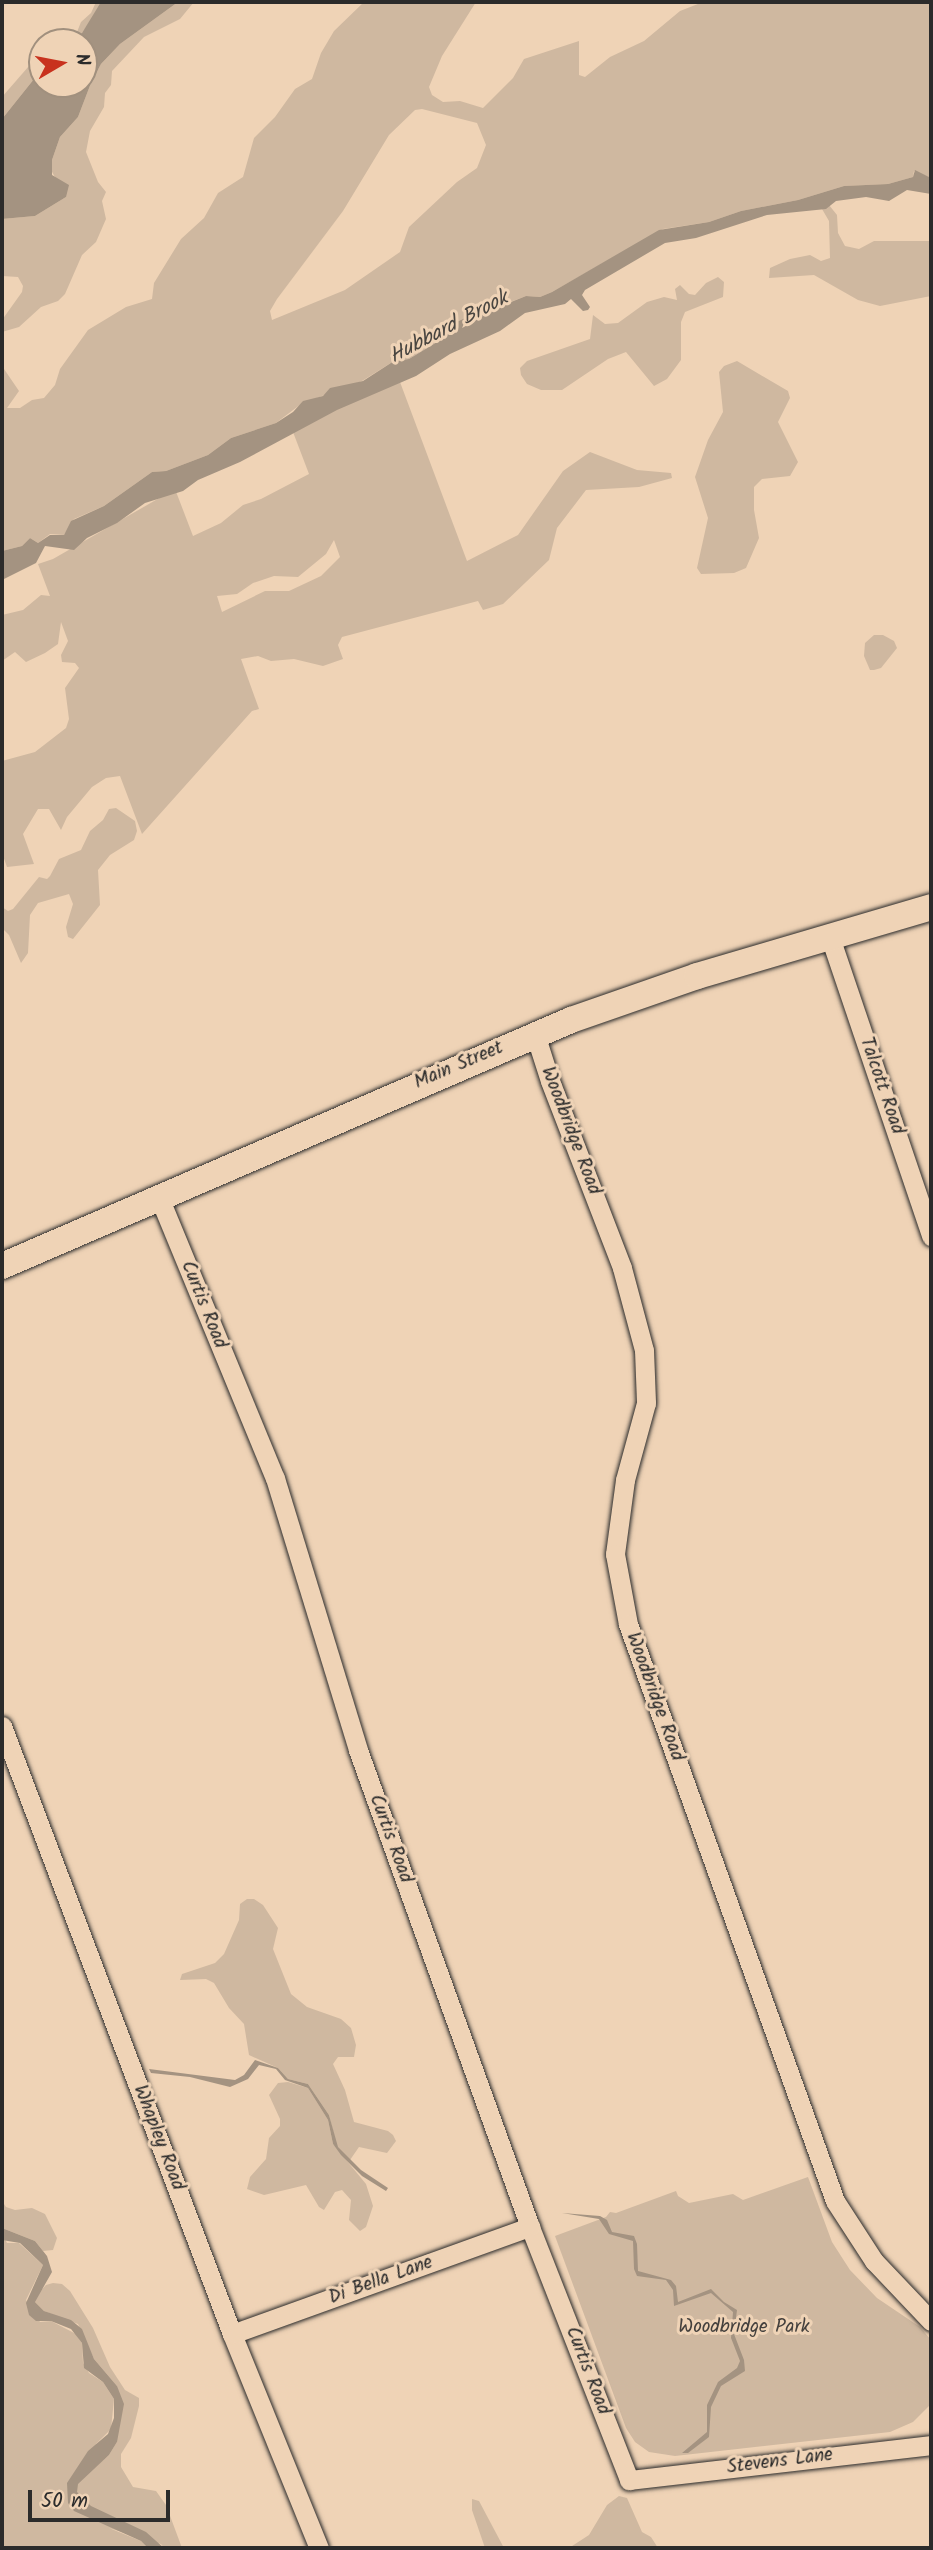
<!DOCTYPE html>
<style>
body{margin:0}
#map{position:relative;width:933px;height:2550px;overflow:hidden;background:#efd3b6;font-family:Kalam,sans-serif}
div>[style]{position:absolute}
.green>*{inset:0;background:#cfb8a0}
.water>*{inset:0;background:#a49381}
.roads{filter:drop-shadow(0 0 2px #2b2b2b) drop-shadow(0 0 2px #2b2b2b)}
.street>*{height:19px;margin:-9.5px;padding:0 9.5px;transform-origin:9.5px;border-radius:9.5px;background:#efd3b6}
.secondary>*{height:26px;margin:-13px;padding:0 13px;transform-origin:13px;border-radius:13px;background:#efd3b6}
span{translate:-50% -50%;white-space:nowrap;text-align:center;line-height:1.15;-webkit-text-stroke:6px #efd3b6;paint-order:stroke}
.street-label{font-size:19px;color:#2b2b2b}
.park-label{font-size:19px;color:#44403d}
.water-label{font-size:21px;color:#494540;font-style:italic}
.frame{position:absolute;inset:0;border:4px solid #2b2b2b;pointer-events:none}
.north{position:absolute;left:28px;top:28px;width:70px;height:70px;box-sizing:border-box;background:#efd3b6;border:2px solid #a1907e;border-radius:50%;rotate:80deg;font-size:19px;font-weight:700;line-height:28px;text-align:center;color:#2b2b2b}
.north::after{content:'';display:block;margin:auto;width:24px;height:32px;background:#c8321e;clip-path:polygon(50% 0,100% 100%,50% 72%,0 100%)}
.scale{position:absolute;left:28px;top:2490px;width:142px;height:32px;box-sizing:border-box;border:4px solid #2b2b2b;border-top:0;padding-left:9px;font-size:21px;line-height:24px;white-space:nowrap;color:#2b2b2b;-webkit-text-stroke:5px #efd3b6;paint-order:stroke}
</style>
<div id="map">
<div class="green">
<div style="clip-path:polygon(96px 2px,101px 2px,99px 9px,82px 33px,70px 42px,51px 42px,63px 34px,77px 32px,81px 22px,91px 13px)"></div>
<div style="clip-path:polygon(178px 2px,194px 2px,180px 19px,144px 37px,112px 71px,111px 85px,105px 93px,104px 107px,90px 131px,86px 152px,98px 182px,106px 192px,102px 201px,106px 219px,96px 242px,82px 255px,65px 294px,58px 301px,41px 307px,19px 327px,2px 332px,2px 320px,22px 292px,23px 286px,18px 277px,2px 276px,2px 219px,35px 216px,66px 197px,51px 170px,52px 160px,60px 137px,78px 117px,91px 83px,101px 64px,120px 44px)"></div>
<div style="clip-path:polygon(evenodd,364px 2px,476px 2px,442px 56px,429px 87px,432px 95px,443px 102px,460px 101px,483px 108px,513px 78px,524px 59px,579px 41px,579px 75px,585px 77px,610px 57px,644px 41px,680px 11px,703px 2px,931px 2px,931px 178px,914px 171px,913px 177px,888px 184px,844px 186px,798px 200px,741px 211px,709px 222px,663px 229px,552px 292px,540px 297px,526px 296px,490px 310px,480px 311px,446px 327px,447px 336px,409px 359px,394px 361px,362px 381px,301px 404px,276px 423px,231px 438px,208px 455px,166px 471px,152px 472px,104px 506px,74px 519px,64px 535px,50px 534px,38px 543px,30px 538px,22px 546px,2px 551px,2px 366px,19px 391px,7px 408px,20px 408px,32px 400px,44px 398px,55px 385px,60px 369px,88px 330px,126px 307px,152px 299px,154px 283px,181px 239px,204px 218px,218px 193px,243px 177px,254px 138px,275px 117px,295px 89px,312px 79px,321px 53px,334px 31px,364px 2px,422px 109px,477px 123px,486px 145px,477px 168px,457px 182px,409px 227px,400px 252px,345px 290px,272px 320px,270px 311px,277px 299px,343px 211px,389px 135px,415px 110px,422px 109px)"></div>
<div style="clip-path:polygon(42px 51px,42px 69px,2px 119px,2px 97px)"></div>
<div style="clip-path:polygon(829px 205px,837px 215px,838px 233px,845px 246px,859px 249px,874px 241px,931px 241px,931px 296px,880px 306px,858px 300px,814px 275px,769px 278px,770px 268px,790px 259px,810px 255px,821px 261px,830px 258px,829px 221px,822px 209px)"></div>
<div style="clip-path:polygon(718px 277px,724px 282px,723px 297px,685px 312px,681px 322px,681px 360px,667px 379px,654px 386px,626px 352px,608px 359px,562px 390px,541px 390px,527px 384px,521px 375px,520px 368px,527px 361px,590px 339px,593px 315px,605px 324px,618px 323px,647px 302px,664px 297px,677px 300px,675px 289px,680px 285px,689px 294px,695px 295px,706px 283px)"></div>
<div style="clip-path:polygon(737px 361px,788px 391px,790px 398px,778px 422px,798px 462px,790px 476px,762px 479px,754px 487px,754px 510px,759px 538px,746px 568px,734px 573px,701px 574px,697px 568px,708px 518px,695px 477px,708px 440px,723px 412px,719px 372px,724px 366px)"></div>
<div style="clip-path:polygon(evenodd,400px 382px,467px 561px,518px 535px,563px 471px,590px 452px,637px 470px,671px 473px,672px 478px,639px 487px,586px 490px,557px 528px,549px 560px,503px 604px,483px 610px,478px 601px,342px 637px,338px 645px,343px 659px,323px 666px,294px 659px,271px 661px,258px 656px,241px 659px,259px 709px,252px 711px,142px 834px,120px 776px,106px 778px,92px 787px,67px 817px,61px 830px,49px 809px,38px 809px,23px 834px,34px 864px,7px 867px,2px 853px,2px 761px,35px 752px,66px 728px,69px 719px,65px 688px,79px 668px,75px 663px,62px 662px,61px 655px,68px 641px,61px 622px,58px 644px,45px 653px,26px 662px,15px 652px,2px 661px,2px 615px,23px 610px,41px 595px,50px 596px,38px 564px,53px 559px,175px 489px,193px 536px,221px 523px,243px 505px,261px 499px,309px 474px,293px 432px,336px 408px,400px 382px,334px 540px,340px 557px,321px 576px,289px 591px,265px 591px,222px 612px,217px 596px,237px 594px,253px 583px,274px 576px,298px 577px,326px 554px,334px 540px)"></div>
<div style="clip-path:polygon(874px 635px,883px 635px,894px 641px,897px 648px,881px 668px,874px 670px,870px 670px,864px 656px,865px 643px)"></div>
<div style="clip-path:polygon(116px 808px,135px 821px,137px 831px,134px 840px,110px 855px,98px 870px,100px 905px,73px 939px,68px 937px,66px 927px,73px 904px,69px 894px,38px 903px,30px 915px,28px 953px,21px 963px,9px 935px,2px 928px,2px 907px,8px 911px,13px 909px,39px 877px,47px 879px,50px 876px,59px 859px,81px 850px,90px 831px,103px 820px,109px 809px)"></div>
<div style="clip-path:polygon(247px 1899px,254px 1899px,263px 1905px,278px 1928px,273px 1949px,291px 1994px,307px 2007px,341px 2019px,351px 2028px,356px 2045px,354px 2057px,338px 2057px,333px 2064px,345px 2090px,354px 2122px,388px 2131px,393px 2135px,396px 2141px,387px 2153px,359px 2147px,350px 2160px,337px 2147px,329px 2115px,308px 2084px,288px 2079px,278px 2068px,249px 2055px,244px 2024px,229px 2008px,214px 1983px,206px 1979px,180px 1980px,182px 1974px,215px 1963px,224px 1954px,239px 1920px,240px 1904px)"></div>
<div style="clip-path:polygon(288px 2082px,308px 2088px,328px 2120px,333px 2144px,366px 2184px,373px 2206px,366px 2227px,360px 2231px,349px 2220px,351px 2200px,342px 2190px,335px 2192px,324px 2210px,319px 2207px,306px 2185px,264px 2195px,247px 2189px,250px 2177px,266px 2159px,269px 2138px,280px 2126px,280px 2119px,269px 2095px,278px 2083px)"></div>
<div style="clip-path:polygon(808px 2177px,832px 2242px,850px 2270px,877px 2298px,920px 2327px,931px 2340px,931px 2404px,913px 2422px,890px 2432px,675px 2456px,649px 2452px,635px 2442px,626px 2428px,555px 2236px,606px 2217px,610px 2212px,616px 2213px,676px 2191px,678px 2196px,689px 2203px,733px 2194px,743px 2200px)"></div>
<div style="clip-path:polygon(2px 2201px,6px 2207px,15px 2210px,32px 2208px,45px 2214px,57px 2238px,53px 2250px,43px 2251px,35px 2241px,2px 2228px)"></div>
<div style="clip-path:polygon(2px 2233px,7px 2243px,19px 2243px,43px 2265px,26px 2300px,40px 2322px,51px 2321px,76px 2334px,82px 2343px,83px 2363px,89px 2373px,103px 2382px,114px 2399px,111px 2429px,96px 2444px,89px 2473px,109px 2455px,117px 2442px,117px 2386px,94px 2359px,78px 2324px,44px 2311px,35px 2302px,34px 2298px,46px 2285px,53px 2283px,62px 2284px,70px 2291px,93px 2328px,110px 2367px,125px 2390px,139px 2398px,139px 2406px,131px 2438px,121px 2454px,121px 2467px,133px 2487px,156px 2491px,166px 2505px,182px 2548px,164px 2548px,161px 2544px,109px 2528px,141px 2541px,148px 2548px,2px 2548px)"></div>
<div style="clip-path:polygon(619px 2496px,627px 2498px,642px 2532px,651px 2537px,658px 2548px,569px 2548px,589px 2535px,607px 2505px)"></div>
<div style="clip-path:polygon(472px 2499px,479px 2501px,504px 2548px,485px 2548px,472px 2510px)"></div>
</div>
<div class="water">
<div style="clip-path:polygon(101px 2px,178px 2px,120px 44px,101px 64px,91px 83px,78px 117px,60px 137px,52px 160px,52px 175px,69px 185px,66px 197px,35px 216px,2px 219px,2px 119px,42px 69px,42px 84px,84px 84px,84px 42px,70px 42px,82px 33px)"></div>
<div style="clip-path:polygon(915px 170px,931px 178px,931px 194px,907px 190px,889px 201px,866px 197px,836px 201px,826px 209px,767px 215px,696px 238px,665px 243px,585px 290px,582px 295px,590px 307px,588px 310px,583px 311px,571px 299px,565px 304px,525px 313px,500px 331px,450px 354px,416px 376px,337px 410px,240px 462px,198px 480px,183px 491px,145px 503px,117px 523px,87px 538px,74px 550px,45px 546px,36px 563px,2px 580px,2px 551px,22px 546px,30px 538px,38px 543px,50px 535px,64px 535px,71px 521px,104px 506px,152px 472px,166px 471px,208px 455px,231px 438px,276px 423px,293px 412px,303px 401px,323px 396px,330px 388px,363px 381px,394px 361px,409px 359px,447px 336px,446px 327px,480px 311px,491px 310px,526px 296px,540px 297px,552px 292px,659px 230px,709px 222px,741px 211px,798px 200px,844px 186px,888px 184px,913px 177px)"></div>
<div style="clip-path:polygon(255px 2060px,278px 2068px,288px 2079px,308px 2084px,329px 2115px,338px 2147px,361px 2170px,388px 2188px,386px 2191px,362px 2176px,341px 2155px,333px 2144px,328px 2120px,308px 2088px,285px 2080px,276px 2069px,259px 2065px,248px 2079px,230px 2087px,190px 2077px,151px 2073px,149px 2069px,235px 2080px,244px 2075px)"></div>
<div style="clip-path:polygon(562px 2213px,600px 2216px,607px 2220px,612px 2232px,634px 2236px,637px 2244px,638px 2271px,671px 2280px,676px 2286px,678px 2302px,711px 2289px,724px 2302px,737px 2310px,734px 2334px,744px 2360px,745px 2371px,721px 2386px,711px 2407px,709px 2437px,688px 2453px,682px 2453px,707px 2432px,707px 2405px,718px 2382px,737px 2368px,740px 2361px,731px 2338px,733px 2312px,711px 2293px,674px 2306px,673px 2290px,666px 2280px,637px 2276px,634px 2269px,633px 2241px,609px 2234px,599px 2219px)"></div>
<div style="clip-path:polygon(2px 2228px,35px 2241px,47px 2256px,52px 2272px,35px 2302px,44px 2311px,71px 2320px,82px 2329px,94px 2359px,117px 2386px,124px 2404px,117px 2442px,109px 2455px,78px 2484px,77px 2492px,91px 2506px,146px 2532px,164px 2548px,148px 2548px,141px 2541px,74px 2511px,68px 2503px,67px 2483px,88px 2451px,108px 2434px,114px 2418px,114px 2399px,103px 2382px,84px 2368px,82px 2343px,71px 2329px,51px 2321px,36px 2321px,29px 2315px,26px 2303px,43px 2265px,20px 2243px,2px 2240px)"></div>
</div>
<div class="roads">
<div class="street">
<div style="left:830px;top:937px;width:316px;rotate:71.3deg"></div>
<div style="left:535px;top:1034px;width:49px;rotate:72.3deg"></div>
<div style="left:550px;top:1081px;width:200px;rotate:68.9deg"></div>
<div style="left:622px;top:1268px;width:85px;rotate:75deg"></div>
<div style="left:644px;top:1350px;width:53px;rotate:87.8deg"></div>
<div style="left:646px;top:1403px;width:80px;rotate:105.3deg"></div>
<div style="left:625px;top:1480px;width:75px;rotate:97.7deg"></div>
<div style="left:615px;top:1554px;width:71px;rotate:79.5deg"></div>
<div style="left:628px;top:1624px;width:613px;rotate:70.26deg"></div>
<div style="left:835px;top:2201px;width:72px;rotate:57deg"></div>
<div style="left:874px;top:2261px;width:83px;rotate:46.5deg"></div>
<div style="left:159px;top:1197px;width:304px;rotate:67.6deg"></div>
<div style="left:275px;top:1478px;width:284px;rotate:73deg"></div>
<div style="left:358px;top:1750px;width:507px;rotate:70.17deg"></div>
<div style="left:530px;top:2227px;width:272px;rotate:68.6deg"></div>
<div style="left:629px;top:2480px;width:304px;rotate:-6.6deg"></div>
<div style="left:2px;top:1726px;width:650px;rotate:69.28deg"></div>
<div style="left:232px;top:2334px;width:231px;rotate:67.9deg"></div>
<div style="left:232px;top:2334px;width:317px;rotate:-19.8deg"></div>
</div>
<div class="secondary">
<div style="left:2px;top:1266px;width:620px;rotate:-23.38deg"></div>
<div style="left:571px;top:1020px;width:133px;rotate:-19.2deg"></div>
<div style="left:697px;top:976px;width:244px;rotate:-16.4deg"></div>
</div>
</div>
<div class="street-label">
<span style="left:459px;top:1066px;rotate:-23deg">Main Street</span>
<span style="left:881px;top:1086px;rotate:71deg">Talcott Road</span>
<span style="left:570px;top:1131px;rotate:69deg">Woodbridge Road</span>
<span style="left:203px;top:1305px;rotate:68deg">Curtis Road</span>
<span style="left:654px;top:1697px;rotate:70deg">Woodbridge Road</span>
<span style="left:390px;top:1839px;rotate:70deg">Curtis Road</span>
<span style="left:158px;top:2138px;rotate:69deg">Whapley Road</span>
<span style="left:381px;top:2281px;rotate:-20deg">Di Bella Lane</span>
<span style="left:587px;top:2371px;rotate:69deg">Curtis Road</span>
<span style="left:780px;top:2462px;rotate:-7deg">Stevens Lane</span>
</div>
<div class="park-label">
<span style="left:744px;top:2328px">Woodbridge Park</span>
</div>
<div class="water-label">
<span style="left:449px;top:328px;rotate:-28deg">Hubbard Brook</span>
</div>
<div class="frame"></div>
<div class="north">N</div>
<div class="scale">50 m</div>
</div>
